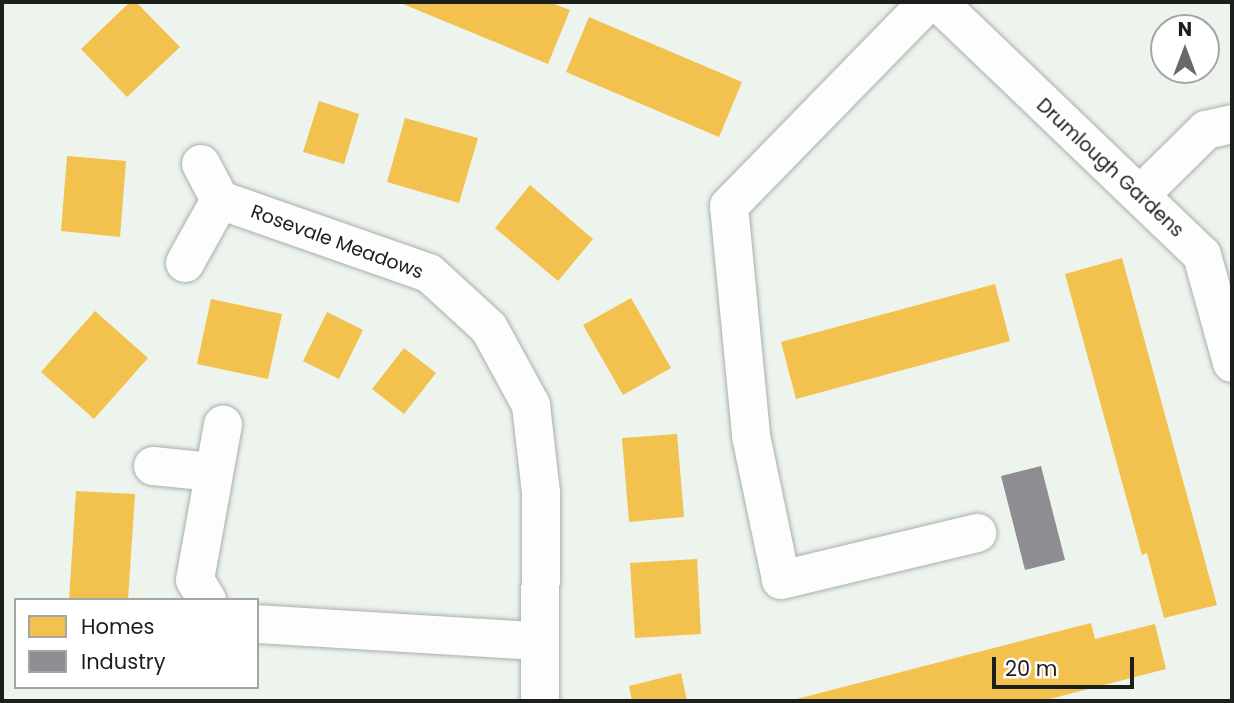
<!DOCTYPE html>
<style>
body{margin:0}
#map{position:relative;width:1234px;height:703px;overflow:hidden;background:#edf4ee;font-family:Poppins,sans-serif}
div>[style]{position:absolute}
.homes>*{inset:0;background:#f2c14e}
.industry>*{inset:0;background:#8d8d92}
.roads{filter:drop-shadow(0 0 2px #aaafaa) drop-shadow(0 0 2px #aaafaa)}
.minor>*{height:38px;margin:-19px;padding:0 19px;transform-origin:19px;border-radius:19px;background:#fcfdfc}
span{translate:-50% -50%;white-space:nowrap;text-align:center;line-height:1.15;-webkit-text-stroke:7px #fff;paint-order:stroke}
.street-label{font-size:19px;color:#1b201c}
.frame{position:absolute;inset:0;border:4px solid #1b201c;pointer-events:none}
.legend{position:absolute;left:14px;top:598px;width:245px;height:91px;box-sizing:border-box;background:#fff;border:2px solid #a4a6a4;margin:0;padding:9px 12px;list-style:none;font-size:21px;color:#1b201c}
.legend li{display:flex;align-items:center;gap:14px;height:35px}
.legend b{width:35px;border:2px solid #a4a6a4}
.north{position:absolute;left:1150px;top:14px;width:70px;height:70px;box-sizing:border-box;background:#fff;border:2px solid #a4a6a4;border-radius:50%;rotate:0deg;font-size:19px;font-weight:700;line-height:28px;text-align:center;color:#1b201c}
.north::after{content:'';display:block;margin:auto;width:24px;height:32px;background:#646a66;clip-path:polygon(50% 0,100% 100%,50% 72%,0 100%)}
.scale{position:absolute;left:992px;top:657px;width:142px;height:32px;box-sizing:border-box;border:4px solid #1b201c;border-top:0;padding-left:9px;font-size:21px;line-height:24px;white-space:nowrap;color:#1b201c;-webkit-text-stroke:5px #fff;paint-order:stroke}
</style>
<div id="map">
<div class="homes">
<div style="clip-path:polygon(130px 2px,136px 2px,180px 47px,127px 97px,81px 49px)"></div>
<div style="clip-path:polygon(398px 2px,549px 2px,570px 10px,548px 64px)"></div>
<div style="clip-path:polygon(589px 17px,742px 82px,719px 137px,566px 72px)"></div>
<div style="clip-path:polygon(319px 101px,359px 114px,344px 164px,303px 152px)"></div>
<div style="clip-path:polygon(405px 118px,478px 138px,459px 203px,387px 182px)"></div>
<div style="clip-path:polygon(67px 156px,126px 161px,120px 237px,61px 231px)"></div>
<div style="clip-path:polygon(530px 185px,593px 239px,558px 281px,495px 228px)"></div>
<div style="clip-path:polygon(1122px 258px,1217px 605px,1164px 618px,1147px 553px,1142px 555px,1065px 274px)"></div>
<div style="clip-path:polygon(995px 284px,1010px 341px,796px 399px,781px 342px)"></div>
<div style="clip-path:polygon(631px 298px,671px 368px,623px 395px,583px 325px)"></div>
<div style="clip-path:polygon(211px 299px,282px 314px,268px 379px,197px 364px)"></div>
<div style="clip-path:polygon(95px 311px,148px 358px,94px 419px,41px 372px)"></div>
<div style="clip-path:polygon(327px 312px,363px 330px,339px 379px,303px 361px)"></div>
<div style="clip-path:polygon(404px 348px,436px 373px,404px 414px,372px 389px)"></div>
<div style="clip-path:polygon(677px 434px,684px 517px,629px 522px,622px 438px)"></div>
<div style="clip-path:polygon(76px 491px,135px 494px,128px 600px,69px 600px)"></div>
<div style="clip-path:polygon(697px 559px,701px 634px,635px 638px,630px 563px)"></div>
<div style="clip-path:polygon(1091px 623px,1095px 639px,1155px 624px,1166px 669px,1042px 701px,789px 701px)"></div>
<div style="clip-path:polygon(681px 673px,687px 701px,632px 701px,629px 686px)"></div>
</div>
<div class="industry">
<div style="clip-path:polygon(1041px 466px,1065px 560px,1025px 570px,1001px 476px)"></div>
</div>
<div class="roads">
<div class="minor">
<div style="left:928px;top:2px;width:285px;rotate:134.3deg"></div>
<div style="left:729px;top:206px;width:231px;rotate:84.5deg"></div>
<div style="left:751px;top:436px;width:147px;rotate:78.2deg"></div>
<div style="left:781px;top:580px;width:202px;rotate:-13.5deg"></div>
<div style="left:938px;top:2px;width:366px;rotate:43.8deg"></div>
<div style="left:1202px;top:255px;width:112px;rotate:74.5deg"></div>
<div style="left:201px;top:164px;width:41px;rotate:62.2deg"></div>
<div style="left:1140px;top:195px;width:93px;rotate:-44.6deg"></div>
<div style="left:1206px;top:130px;width:27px;rotate:-13deg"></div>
<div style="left:185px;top:263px;width:72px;rotate:-60.9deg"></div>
<div style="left:220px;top:200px;width:221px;rotate:19.3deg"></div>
<div style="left:429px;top:273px;width:81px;rotate:42.5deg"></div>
<div style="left:489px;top:328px;width:88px;rotate:61.4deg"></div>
<div style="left:531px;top:405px;width:89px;rotate:83.5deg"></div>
<div style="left:541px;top:493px;width:208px;rotate:90.3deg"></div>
<div style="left:153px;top:466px;width:59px;rotate:5.8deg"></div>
<div style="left:207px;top:600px;width:23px;rotate:-121deg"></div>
<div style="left:195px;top:580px;width:158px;rotate:-79.8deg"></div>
<div style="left:257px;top:624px;width:282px;rotate:3.5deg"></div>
</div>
</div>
<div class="street-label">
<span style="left:1110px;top:168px;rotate:43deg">Drumlough Gardens</span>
<span style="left:337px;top:242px;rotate:20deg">Rosevale Meadows</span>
</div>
<div class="frame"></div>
<ul class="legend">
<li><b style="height:19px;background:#f2c14e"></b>Homes</li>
<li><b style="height:19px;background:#8d8d92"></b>Industry</li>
</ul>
<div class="north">N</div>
<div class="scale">20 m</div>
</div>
